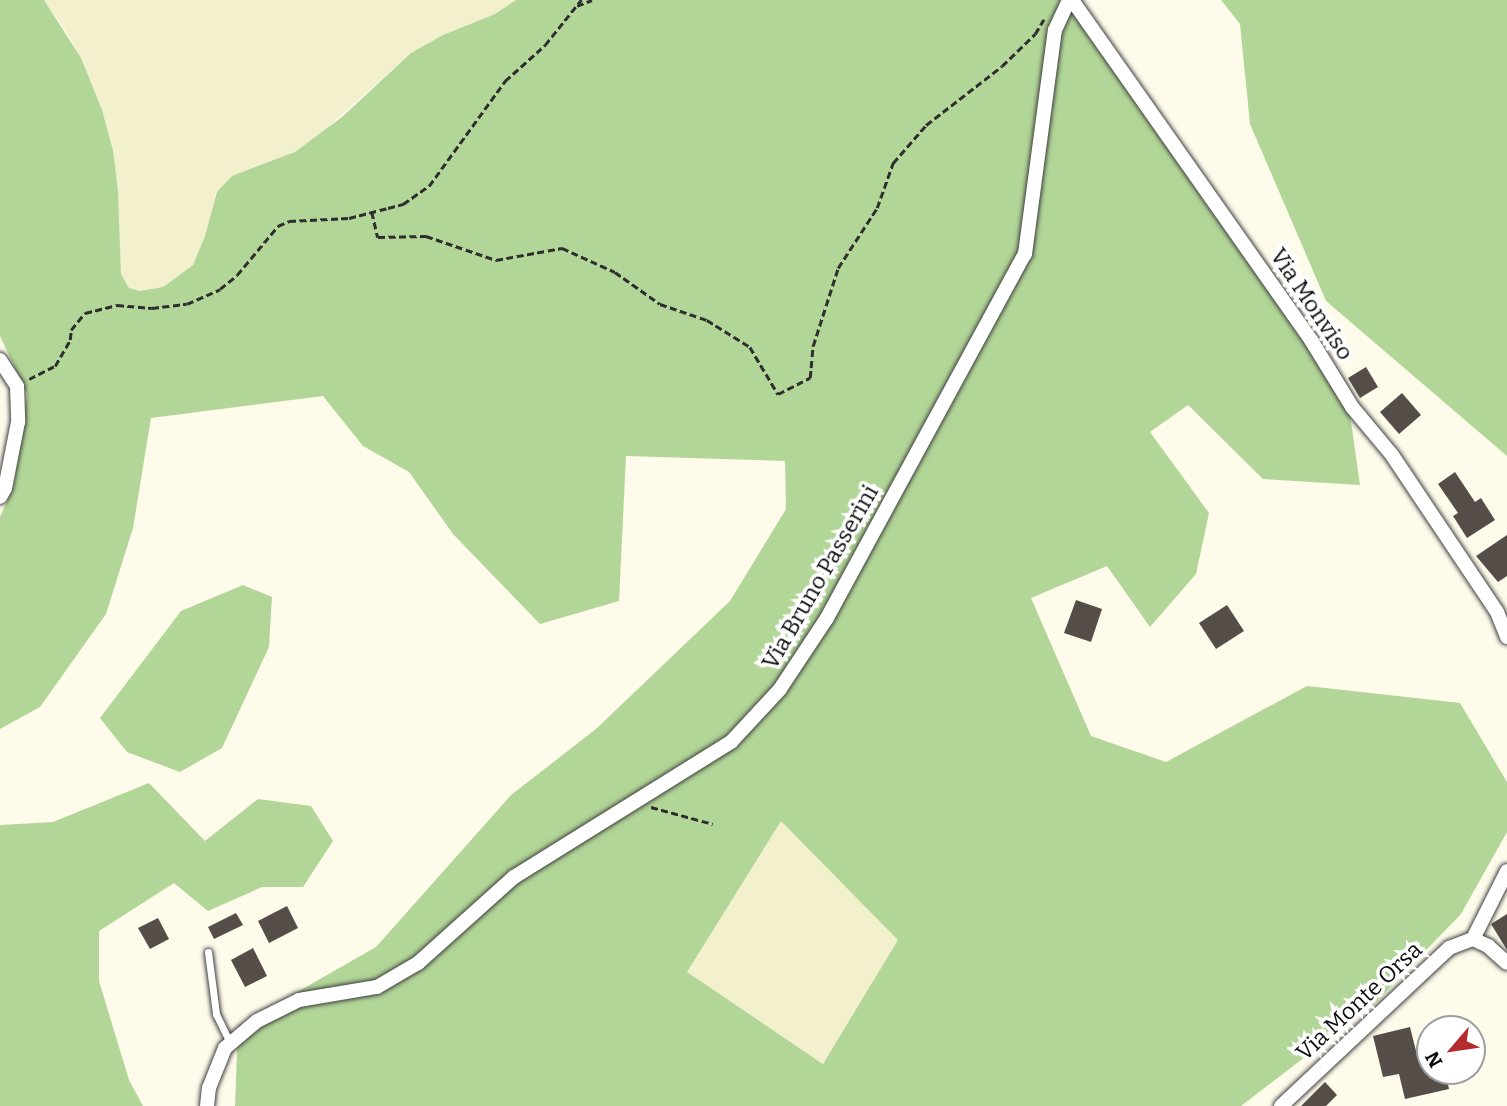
<!DOCTYPE html>
<style>
body{margin:0}
#map{position:relative;width:1507px;height:1106px;overflow:hidden;background:#fefbeb;font-family:Bitter,serif}
div>[style]{position:absolute}
.farmland>*{inset:0;background:#f2f0cd}
.forest>*{inset:0;background:#b2d697}
.building>*{inset:0;background:#544d48}
.path>*{height:2.5px;margin-top:-1.25px;transform-origin:0;background:repeating-linear-gradient(90deg,#2e2e2e 0 7px,transparent 0 10.5px)}
.roads{filter:drop-shadow(0 0 2px #3f3f3f) drop-shadow(0 0 2px #3f3f3f)}
.service>*{height:7px;margin:-3.5px;padding:0 3.5px;transform-origin:3.5px;border-radius:3.5px;background:#fff}
.minor>*{height:14px;margin:-7px;padding:0 7px;transform-origin:7px;border-radius:7px;background:#fff}
span{translate:-50% -50%;white-space:nowrap;text-align:center;line-height:1.15;-webkit-text-stroke:7px #fff;paint-order:stroke}
.street-label{font-size:23px;color:#0c0c0c}
.north{position:absolute;left:1416px;top:1015px;width:70px;height:70px;box-sizing:border-box;background:#fff;border:2px solid #9e9e9e;border-radius:50%;rotate:241deg;font-size:19px;font-weight:700;line-height:28px;text-align:center;color:#0c0c0c}
.north::after{content:'';display:block;margin:auto;width:24px;height:32px;background:#b52a2e;clip-path:polygon(50% 0,100% 100%,50% 72%,0 100%)}
</style>
<div id="map">
<div class="farmland">
<div style="clip-path:polygon(44px 0,516px 0,495px 14px,443px 35px,411px 53px,313px 140px,286px 158px,250px 169px,217px 192px,205px 236px,193px 265px,163px 287px,140px 291px,129px 288px,121px 274px,118px 190px,113px 150px,102px 110px,71px 39px)"></div>
<div style="clip-path:polygon(781px 820px,899px 940px,824px 1064px,686px 972px)"></div>
</div>
<div class="forest">
<div style="clip-path:polygon(evenodd,0 0,44px 0,81px 58px,102px 110px,113px 150px,118px 190px,121px 274px,129px 288px,140px 291px,163px 287px,193px 265px,205px 236px,217px 192px,232px 176px,295px 152px,342px 117px,411px 53px,443px 35px,495px 14px,516px 0,1066px 0,1347px 393px,1360px 485px,1263px 479px,1188px 405px,1150px 432px,1209px 513px,1196px 574px,1150px 627px,1107px 566px,1031px 598px,1091px 736px,1166px 762px,1307px 686px,1460px 703px,1507px 782px,1507px 832px,1461px 914px,1373px 1005px,1241px 1106px,235px 1106px,238px 1026px,376px 947px,511px 795px,596px 729px,730px 601px,786px 509px,785px 461px,626px 456px,619px 601px,540px 624px,453px 534px,409px 472px,363px 446px,323px 396px,151px 418px,133px 528px,106px 614px,40px 707px,0 729px,0 517px,14px 485px,27px 394px,0 336px,0 0,781px 821px,898px 940px,823px 1064px,687px 972px,781px 821px)"></div>
<div style="clip-path:polygon(1221px 0,1507px 0,1507px 456px,1326px 301px,1250px 124px,1240px 24px)"></div>
<div style="clip-path:polygon(243px 585px,272px 597px,269px 647px,222px 748px,180px 772px,127px 752px,100px 718px,181px 611px)"></div>
<div style="clip-path:polygon(149px 783px,205px 841px,258px 799px,311px 806px,333px 841px,303px 887px,262px 887px,208px 911px,174px 883px,99px 931px,99px 981px,129px 1080px,143px 1106px,0 1106px,0 825px,53px 822px)"></div>
</div>
<div class="building">
<div style="clip-path:polygon(1366px 367px,1378px 387px,1360px 398px,1348px 378px)"></div>
<div style="clip-path:polygon(1402px 393px,1421px 415px,1399px 434px,1380px 412px)"></div>
<div style="clip-path:polygon(1455px 472px,1475px 502px,1481px 498px,1495px 520px,1467px 538px,1453px 516px,1458px 513px,1438px 484px)"></div>
<div style="clip-path:polygon(1507px 535px,1507px 576px,1498px 582px,1476px 556px)"></div>
<div style="clip-path:polygon(1076px 600px,1102px 609px,1091px 642px,1064px 633px)"></div>
<div style="clip-path:polygon(1227px 605px,1244px 631px,1216px 649px,1199px 623px)"></div>
<div style="clip-path:polygon(287px 906px,298px 928px,269px 943px,258px 921px)"></div>
<div style="clip-path:polygon(236px 913px,243px 925px,214px 939px,208px 927px)"></div>
<div style="clip-path:polygon(1507px 914px,1507px 950px,1491px 924px)"></div>
<div style="clip-path:polygon(158px 918px,169px 939px,150px 949px,138px 928px)"></div>
<div style="clip-path:polygon(253px 948px,267px 976px,245px 987px,231px 960px)"></div>
<div style="clip-path:polygon(1410px 1027px,1418px 1059px,1430px 1056px,1430px 1071px,1445px 1071px,1449px 1089px,1405px 1099px,1399px 1074px,1383px 1077px,1373px 1036px)"></div>
<div style="clip-path:polygon(1325px 1082px,1337px 1095px,1326px 1106px,1301px 1106px)"></div>
</div>
<div class="path">
<div style="left:577px;top:6px;width:16px;rotate:-22deg"></div>
<div style="left:372px;top:212px;width:26px;rotate:77deg"></div>
<div style="left:378px;top:237px;width:48px;rotate:-1.2deg"></div>
<div style="left:426px;top:236px;width:74px;rotate:18.9deg"></div>
<div style="left:496px;top:260px;width:67px;rotate:-10.3deg"></div>
<div style="left:562px;top:248px;width:58px;rotate:24.4deg"></div>
<div style="left:615px;top:272px;width:55px;rotate:35.4deg"></div>
<div style="left:660px;top:304px;width:50px;rotate:18.8deg"></div>
<div style="left:707px;top:320px;width:51px;rotate:32.1deg"></div>
<div style="left:750px;top:347px;width:55px;rotate:59.2deg"></div>
<div style="left:778px;top:394px;width:36px;rotate:-27deg"></div>
<div style="left:810px;top:378px;width:32px;rotate:-85deg"></div>
<div style="left:813px;top:346px;width:82px;rotate:-72.2deg"></div>
<div style="left:838px;top:268px;width:72px;rotate:-57deg"></div>
<div style="left:877px;top:208px;width:48px;rotate:-70.4deg"></div>
<div style="left:893px;top:163px;width:50px;rotate:-49deg"></div>
<div style="left:926px;top:125px;width:96px;rotate:-37.8deg"></div>
<div style="left:1002px;top:66px;width:46px;rotate:-44.1deg"></div>
<div style="left:1035px;top:34px;width:17px;rotate:-59deg"></div>
<div style="left:29px;top:379px;width:29px;rotate:-27deg"></div>
<div style="left:55px;top:366px;width:30px;rotate:-60deg"></div>
<div style="left:70px;top:340px;width:10px;rotate:-84deg"></div>
<div style="left:71px;top:330px;width:22px;rotate:-51deg"></div>
<div style="left:85px;top:313px;width:33px;rotate:-14deg"></div>
<div style="left:117px;top:305px;width:35px;rotate:5deg"></div>
<div style="left:152px;top:308px;width:35px;rotate:-7deg"></div>
<div style="left:187px;top:304px;width:36px;rotate:-24deg"></div>
<div style="left:220px;top:289px;width:22px;rotate:-39deg"></div>
<div style="left:237px;top:275px;width:64px;rotate:-50.1deg"></div>
<div style="left:278px;top:226px;width:12px;rotate:-24deg"></div>
<div style="left:289px;top:221px;width:60px;rotate:-2.9deg"></div>
<div style="left:349px;top:218px;width:40px;rotate:-14.4deg"></div>
<div style="left:388px;top:208px;width:16px;rotate:-15deg"></div>
<div style="left:403px;top:204px;width:32px;rotate:-35deg"></div>
<div style="left:429px;top:186px;width:130px;rotate:-54.1deg"></div>
<div style="left:505px;top:81px;width:54px;rotate:-42deg"></div>
<div style="left:545px;top:45px;width:58px;rotate:-51.3deg"></div>
<div style="left:651px;top:807px;width:64px;rotate:15.3deg"></div>
</div>
<div class="roads">
<div class="service">
<div style="left:208px;top:952px;width:63px;rotate:82.6deg"></div>
<div style="left:216px;top:1014px;width:32px;rotate:64deg"></div>
</div>
<div class="minor">
<div style="left:1072px;top:0;width:416px;rotate:54.9deg"></div>
<div style="left:1311px;top:340px;width:79px;rotate:58.5deg"></div>
<div style="left:1352px;top:407px;width:62px;rotate:50.2deg"></div>
<div style="left:1392px;top:455px;width:189px;rotate:56.2deg"></div>
<div style="left:1497px;top:612px;width:27px;rotate:68deg"></div>
<div style="left:0;top:360px;width:31px;rotate:57deg"></div>
<div style="left:17px;top:386px;width:36px;rotate:88deg"></div>
<div style="left:18px;top:422px;width:67px;rotate:101.1deg"></div>
<div style="left:5px;top:488px;width:10px;rotate:119deg"></div>
<div style="left:1473px;top:939px;width:76px;rotate:-63.4deg"></div>
<div style="left:1473px;top:939px;width:17px;rotate:25deg"></div>
<div style="left:1488px;top:946px;width:25px;rotate:42deg"></div>
<div style="left:207px;top:1106px;width:18px;rotate:-84deg"></div>
<div style="left:209px;top:1088px;width:43px;rotate:-68.2deg"></div>
<div style="left:225px;top:1048px;width:42px;rotate:-40.2deg"></div>
<div style="left:257px;top:1021px;width:47px;rotate:-26.6deg"></div>
<div style="left:299px;top:1000px;width:79px;rotate:-9.5deg"></div>
<div style="left:377px;top:987px;width:48px;rotate:-30.3deg"></div>
<div style="left:418px;top:963px;width:129px;rotate:-41.9deg"></div>
<div style="left:514px;top:877px;width:256px;rotate:-31.9deg"></div>
<div style="left:731px;top:742px;width:72px;rotate:-47.2deg"></div>
<div style="left:780px;top:689px;width:85px;rotate:-56.5deg"></div>
<div style="left:827px;top:618px;width:414px;rotate:-61.5deg"></div>
<div style="left:1025px;top:254px;width:226px;rotate:-82.4deg"></div>
<div style="left:1055px;top:30px;width:33px;rotate:-65deg"></div>
<div style="left:1281px;top:1106px;width:231px;rotate:-43.2deg"></div>
<div style="left:1449px;top:948px;width:26px;rotate:-21deg"></div>
</div>
</div>
<div class="street-label">
<span style="left:1312px;top:304px;rotate:56deg">Via Monviso</span>
<span style="left:820px;top:577px;rotate:-60deg">Via Bruno Passerini</span>
<span style="left:1359px;top:1001px;rotate:-43deg">Via Monte Orsa</span>
</div>
<div class="north">N</div>
</div>
